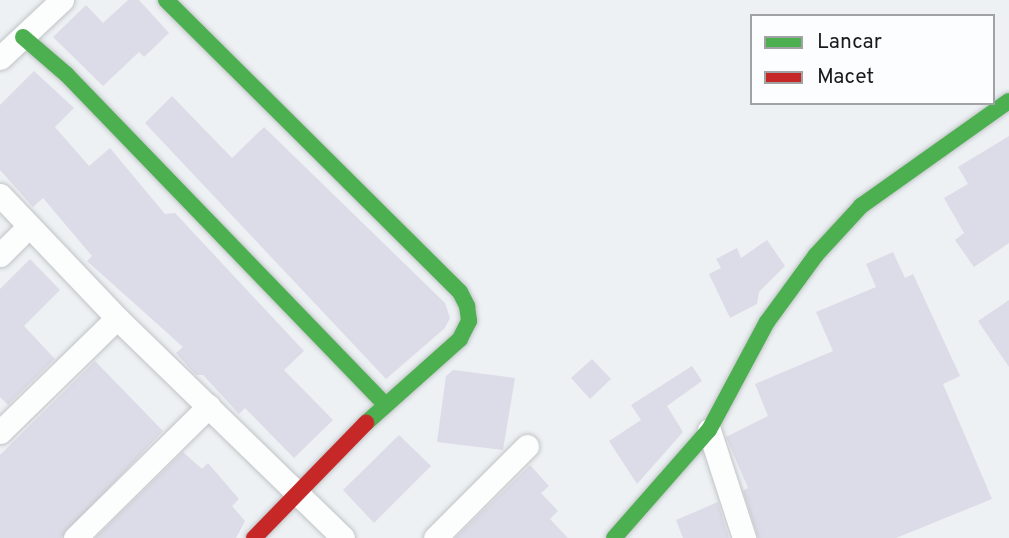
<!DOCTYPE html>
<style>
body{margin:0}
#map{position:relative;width:1009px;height:538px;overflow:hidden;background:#edf1f4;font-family:Overpass,sans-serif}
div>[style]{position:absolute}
.building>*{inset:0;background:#dbdce7}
.roads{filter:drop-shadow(0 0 2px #c1c4c6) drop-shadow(0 0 2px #c1c4c6)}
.street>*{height:23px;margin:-11.5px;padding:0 11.5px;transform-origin:11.5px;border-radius:11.5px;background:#fcfdfd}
.fast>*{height:16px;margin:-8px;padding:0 8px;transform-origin:8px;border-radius:8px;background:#4caf50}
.jam>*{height:16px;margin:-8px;padding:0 8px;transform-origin:8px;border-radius:8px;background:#c62828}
span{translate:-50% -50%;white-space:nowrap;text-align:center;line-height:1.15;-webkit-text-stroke:7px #fcfdfe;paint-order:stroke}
.legend{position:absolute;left:750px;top:14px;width:245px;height:91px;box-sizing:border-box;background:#fcfdfe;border:2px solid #a1a2a4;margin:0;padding:9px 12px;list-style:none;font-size:21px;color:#181a1c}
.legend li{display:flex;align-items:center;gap:14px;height:35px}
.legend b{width:35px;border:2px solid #a1a2a4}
</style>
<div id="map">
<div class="building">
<div style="clip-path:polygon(128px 0,139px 0,169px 33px,144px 57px,139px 52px,103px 86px,53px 37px,86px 5px,103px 23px)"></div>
<div style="clip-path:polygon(34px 71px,74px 108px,55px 127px,89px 166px,110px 148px,165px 214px,175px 213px,304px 351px,284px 370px,333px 420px,294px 458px,245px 408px,239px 414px,203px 375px,196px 375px,176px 353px,183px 347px,87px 261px,92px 256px,43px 198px,33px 207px,0 170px,0 105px)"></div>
<div style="clip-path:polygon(172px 96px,232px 158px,264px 127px,445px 303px,450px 318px,445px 328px,386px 379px,145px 123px)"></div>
<div style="clip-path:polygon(1009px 136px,1009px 243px,974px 267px,955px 240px,964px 233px,944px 198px,968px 184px,958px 167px)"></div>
<div style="clip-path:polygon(767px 240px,785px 266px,759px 292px,757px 304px,730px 318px,709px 274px,721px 268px,716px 259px,737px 248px,741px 258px)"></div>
<div style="clip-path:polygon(893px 252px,905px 278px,913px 274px,960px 376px,943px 384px,992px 499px,896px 538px,758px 538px,743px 491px,748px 488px,726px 437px,768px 416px,755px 384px,833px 351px,816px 312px,876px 287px,866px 264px)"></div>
<div style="clip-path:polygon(30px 259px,60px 290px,24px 326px,55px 359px,8px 405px,0 397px,0 289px)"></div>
<div style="clip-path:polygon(1009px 300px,1009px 367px,978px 321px)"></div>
<div style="clip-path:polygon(592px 359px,611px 379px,590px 399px,571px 378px)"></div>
<div style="clip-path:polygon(95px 361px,163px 431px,61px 538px,0 538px,0 455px)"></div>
<div style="clip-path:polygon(692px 366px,702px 381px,667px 406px,683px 432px,637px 484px,609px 441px,641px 420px,631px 405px)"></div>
<div style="clip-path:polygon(453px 370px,515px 378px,503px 450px,437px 442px,446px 376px)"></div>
<div style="clip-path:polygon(399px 435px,431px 466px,374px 523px,343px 490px)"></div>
<div style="clip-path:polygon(183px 452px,202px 469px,208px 463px,239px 499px,232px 506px,245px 521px,236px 538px,95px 538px)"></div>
<div style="clip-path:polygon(530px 465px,549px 486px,541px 493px,558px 511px,550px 519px,568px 538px,455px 538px)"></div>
<div style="clip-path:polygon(718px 502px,729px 538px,683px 538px,676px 520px)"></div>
</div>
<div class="roads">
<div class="street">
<div style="left:0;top:58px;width:85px;rotate:-43.1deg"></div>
<div style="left:0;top:195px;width:170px;rotate:46.4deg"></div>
<div style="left:117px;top:318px;width:315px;rotate:44.2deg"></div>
<div style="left:0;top:255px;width:41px;rotate:-45deg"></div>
<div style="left:709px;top:430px;width:114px;rotate:72deg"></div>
<div style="left:0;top:432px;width:163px;rotate:-44.3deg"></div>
<div style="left:75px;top:538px;width:188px;rotate:-44.6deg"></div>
<div style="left:435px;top:538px;width:130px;rotate:-45deg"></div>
</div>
<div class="fast">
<div style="left:166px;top:0;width:414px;rotate:44.8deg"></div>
<div style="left:460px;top:292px;width:16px;rotate:63deg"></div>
<div style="left:467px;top:306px;width:15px;rotate:82deg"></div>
<div style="left:469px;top:321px;width:20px;rotate:117deg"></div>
<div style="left:460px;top:339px;width:126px;rotate:138.2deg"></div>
<div style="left:23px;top:37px;width:58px;rotate:40.8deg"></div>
<div style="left:67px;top:75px;width:458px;rotate:46deg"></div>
<div style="left:614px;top:538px;width:144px;rotate:-48.7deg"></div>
<div style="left:709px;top:430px;width:123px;rotate:-61.8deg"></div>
<div style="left:767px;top:322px;width:83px;rotate:-53.8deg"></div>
<div style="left:816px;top:255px;width:67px;rotate:-47.4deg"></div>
<div style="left:861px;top:206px;width:181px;rotate:-35.4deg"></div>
</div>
<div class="jam">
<div style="left:254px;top:538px;width:161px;rotate:-45.8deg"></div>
</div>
</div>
<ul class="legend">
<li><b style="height:9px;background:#4caf50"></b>Lancar</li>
<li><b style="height:9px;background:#c62828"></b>Macet</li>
</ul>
</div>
